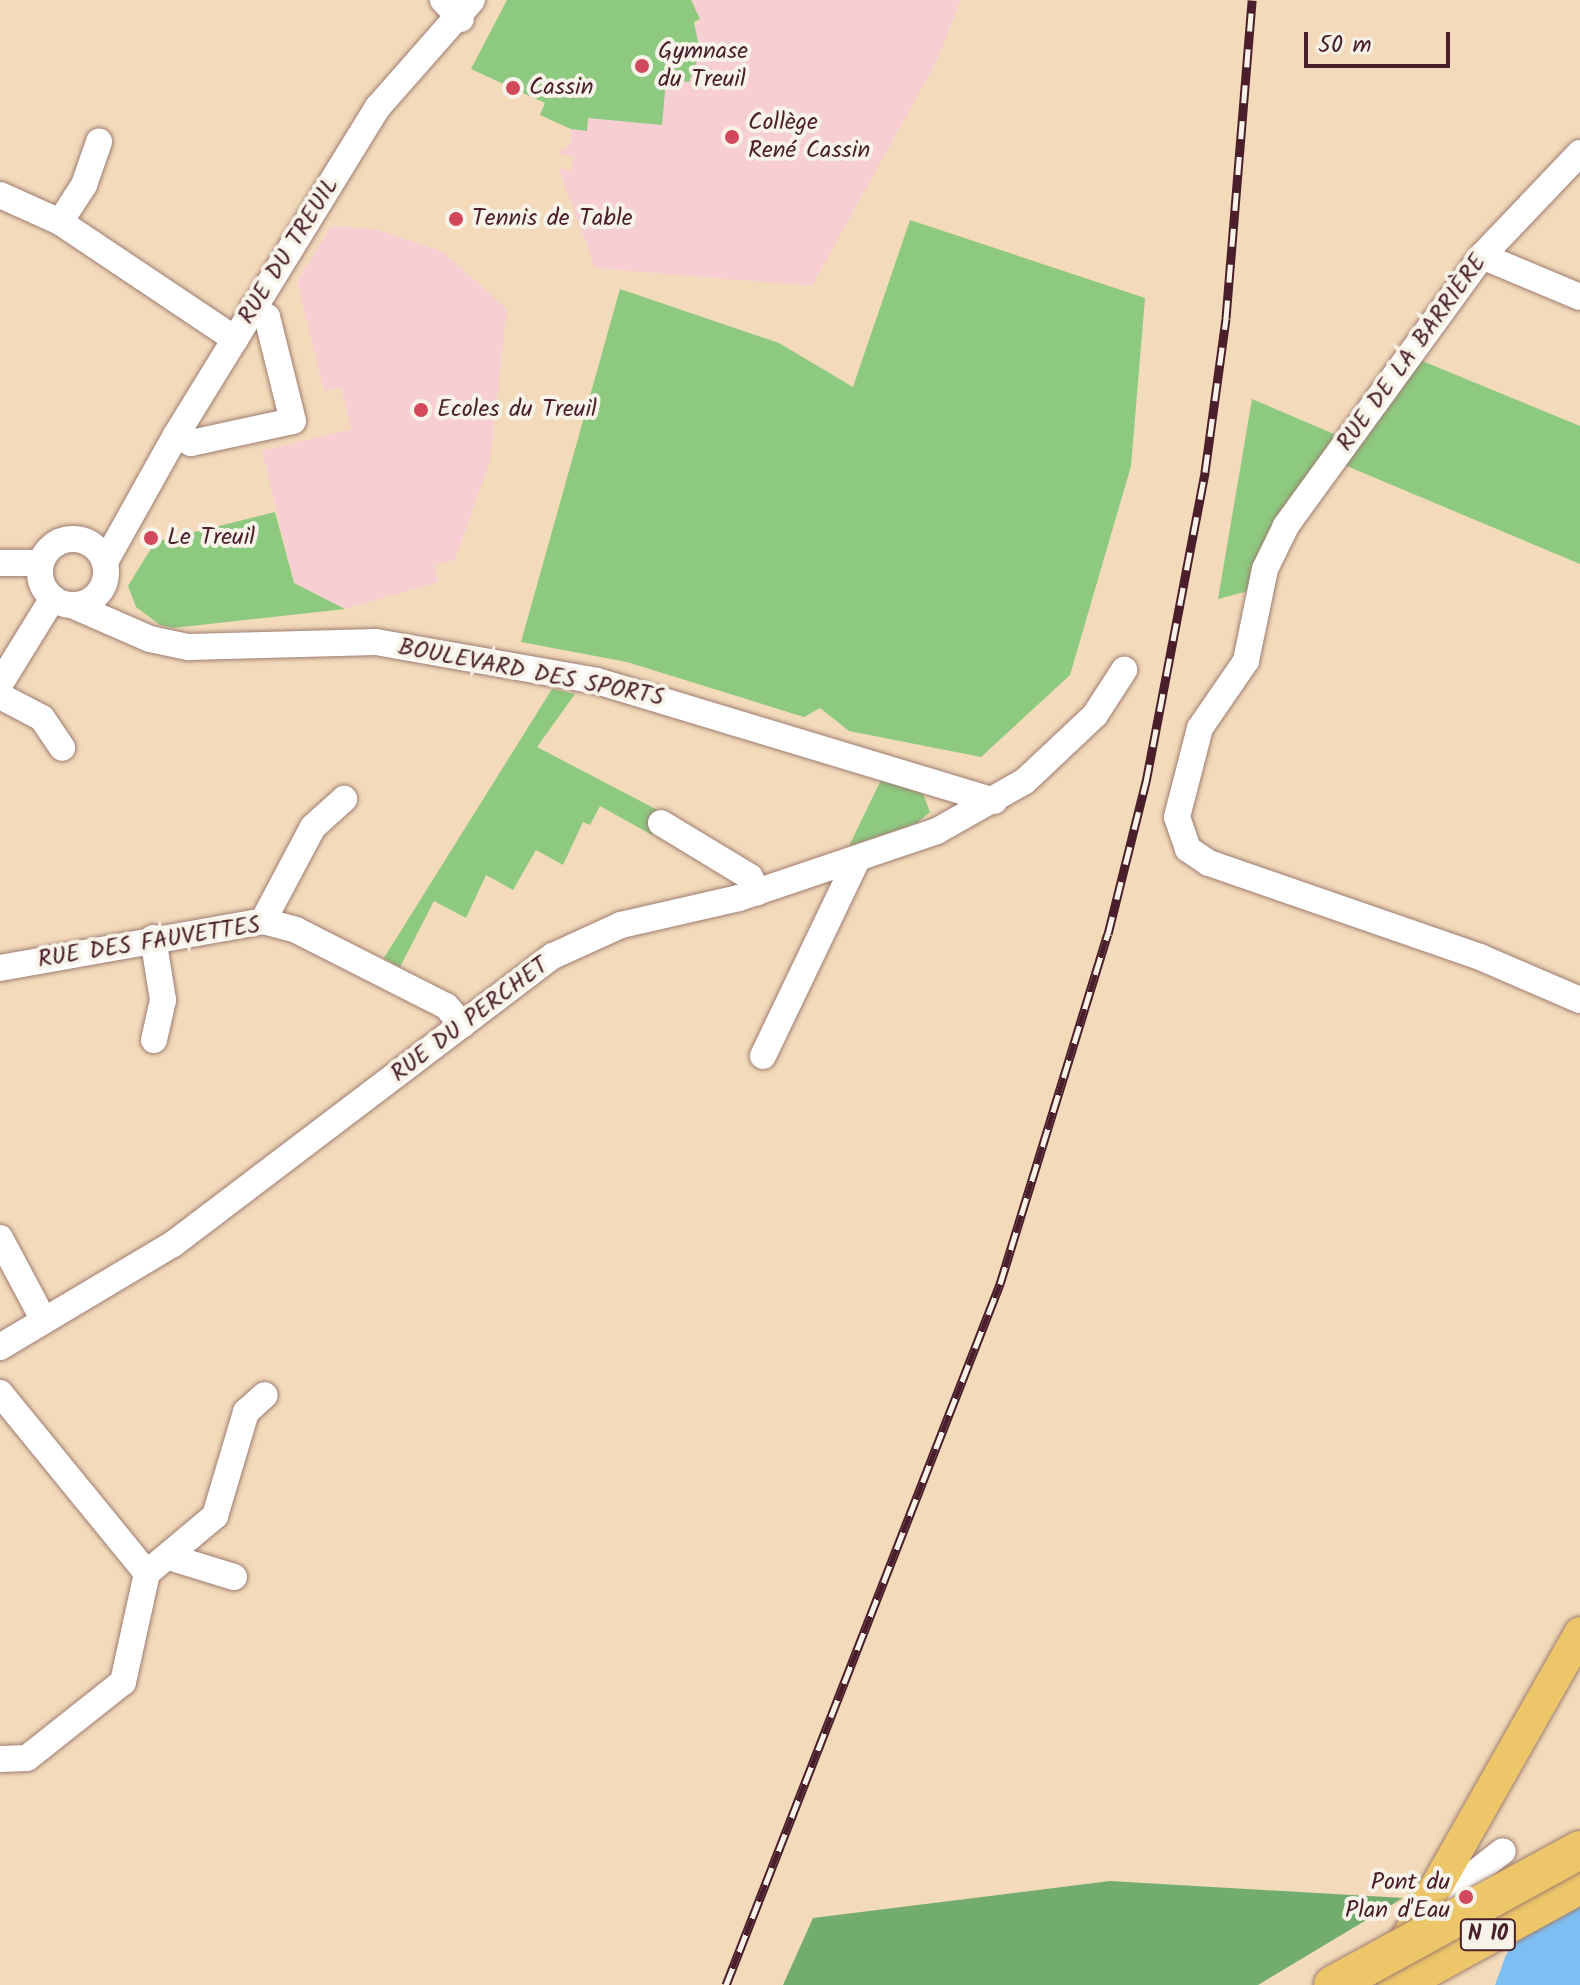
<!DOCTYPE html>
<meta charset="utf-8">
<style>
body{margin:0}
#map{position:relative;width:1580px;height:1985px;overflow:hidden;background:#f2daba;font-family:Kalam,sans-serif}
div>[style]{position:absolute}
.built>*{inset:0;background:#f7cfd2}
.green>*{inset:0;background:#8dc97f}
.forest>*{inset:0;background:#72ad6e}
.water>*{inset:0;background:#7dbff3}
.roads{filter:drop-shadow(0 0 2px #9e7c72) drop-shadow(0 0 2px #9e7c72)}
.minor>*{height:26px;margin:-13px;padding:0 13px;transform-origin:13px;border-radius:13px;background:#fff}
.minor>.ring{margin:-13px;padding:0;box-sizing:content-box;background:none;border:26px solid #fff;border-radius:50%}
.major>*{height:32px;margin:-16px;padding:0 16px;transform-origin:16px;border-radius:16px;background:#ecc669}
.highway>*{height:38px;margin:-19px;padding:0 19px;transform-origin:19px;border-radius:19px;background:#ecc669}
.rail>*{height:9px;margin-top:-4.5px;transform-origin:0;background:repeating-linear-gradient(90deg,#f7f3e8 0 18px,#4a1f2b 0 36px);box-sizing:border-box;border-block:2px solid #4a1f2b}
.bridges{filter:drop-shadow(0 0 2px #9e7c72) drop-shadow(0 0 2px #9e7c72)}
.highway-bridge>*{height:38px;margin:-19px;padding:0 19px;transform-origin:19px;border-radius:19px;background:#ecc669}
.dots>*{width:22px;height:22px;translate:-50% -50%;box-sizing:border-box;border:4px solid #f7f3e8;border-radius:50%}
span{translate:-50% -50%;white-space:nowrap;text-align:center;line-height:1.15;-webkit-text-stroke:8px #f7f3e8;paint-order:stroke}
.shield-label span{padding:2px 6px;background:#f7f3e8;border:2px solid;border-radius:6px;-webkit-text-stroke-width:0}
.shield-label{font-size:22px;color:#4a1f2b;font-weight:700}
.poi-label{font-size:24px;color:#4a1f2b}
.left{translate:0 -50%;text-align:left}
.right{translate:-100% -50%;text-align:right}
.street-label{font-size:24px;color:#4a1f2b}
.scale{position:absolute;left:1304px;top:32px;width:146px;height:36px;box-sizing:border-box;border:4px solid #4a1f2b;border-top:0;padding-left:10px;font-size:24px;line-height:28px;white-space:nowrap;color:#4a1f2b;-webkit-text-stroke:6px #f7f3e8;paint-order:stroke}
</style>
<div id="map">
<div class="built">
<div style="clip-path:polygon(691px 0,961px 0,937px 61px,812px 286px,595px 268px,558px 167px,571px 171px,573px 157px,559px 153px,570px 144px,571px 129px,587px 130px,587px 118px,666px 80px,700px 19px)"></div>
<div style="clip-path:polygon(331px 226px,376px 229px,442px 251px,507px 309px,490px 461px,455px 560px,435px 565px,439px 582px,345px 609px,294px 583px,262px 451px,351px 429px,341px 388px,324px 391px,297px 282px)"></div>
</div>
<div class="green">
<div style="clip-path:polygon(507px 0,691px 0,700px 19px,694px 22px,700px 52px,689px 82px,666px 80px,662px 125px,588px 118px,587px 131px,571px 129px,540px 115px,545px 103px,471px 69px)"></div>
<div style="clip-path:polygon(910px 220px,1145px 298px,1131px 466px,1070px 675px,981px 757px,849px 731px,820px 708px,804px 717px,627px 662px,521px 642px,620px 289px,779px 343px,853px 387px)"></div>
<div style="clip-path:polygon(1415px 358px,1580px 426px,1580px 564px,1342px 464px)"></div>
<div style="clip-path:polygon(1252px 399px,1341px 437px,1252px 590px,1218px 599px)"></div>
<div style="clip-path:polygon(275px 512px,294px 583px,345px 609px,173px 628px,160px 625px,136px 607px,128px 586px,155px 542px)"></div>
<div style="clip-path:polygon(552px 689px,575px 694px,537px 747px,667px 815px,652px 835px,600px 806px,590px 825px,583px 822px,563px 865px,536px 850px,513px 890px,486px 875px,466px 918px,434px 901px,400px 967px,384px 958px)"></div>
<div style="clip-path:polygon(881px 780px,923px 794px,930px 812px,917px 823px,849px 846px)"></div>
</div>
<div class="forest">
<div style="clip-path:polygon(1110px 1881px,1403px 1898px,1258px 1985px,783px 1985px,813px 1918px)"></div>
</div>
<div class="water">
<div style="clip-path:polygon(1580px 1849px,1580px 1985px,1495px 1985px,1506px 1955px)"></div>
</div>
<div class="roads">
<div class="minor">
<div style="left:443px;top:0;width:26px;rotate:47deg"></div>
<div style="left:1580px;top:153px;width:142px;rotate:133.6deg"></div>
<div style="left:1482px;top:256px;width:334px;rotate:126deg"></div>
<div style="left:1286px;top:526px;width:48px;rotate:116deg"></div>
<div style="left:1265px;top:569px;width:94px;rotate:101.7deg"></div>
<div style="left:1246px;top:661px;width:81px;rotate:124.5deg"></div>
<div style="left:1200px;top:728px;width:92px;rotate:104.5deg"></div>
<div style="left:1177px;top:817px;width:34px;rotate:71deg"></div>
<div style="left:1188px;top:849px;width:25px;rotate:34deg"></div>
<div style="left:1209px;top:863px;width:287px;rotate:19.1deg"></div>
<div style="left:1480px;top:957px;width:109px;rotate:23.3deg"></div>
<div style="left:0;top:195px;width:66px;rotate:24.2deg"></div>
<div style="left:60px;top:222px;width:211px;rotate:33.8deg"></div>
<div style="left:60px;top:222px;width:44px;rotate:-57deg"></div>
<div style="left:84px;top:185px;width:46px;rotate:-70.8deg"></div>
<div style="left:1482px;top:256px;width:106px;rotate:22.7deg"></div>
<div style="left:176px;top:435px;width:17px;rotate:28deg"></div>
<div style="left:191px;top:443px;width:104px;rotate:-12.2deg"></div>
<div style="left:293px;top:421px;width:107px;rotate:-104deg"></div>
<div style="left:267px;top:317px;width:17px;rotate:-147deg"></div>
<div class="ring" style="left:40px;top:539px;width:40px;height:40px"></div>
<div style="left:105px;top:562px;width:145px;rotate:-60.8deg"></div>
<div style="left:176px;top:435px;width:385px;rotate:-58.4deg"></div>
<div style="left:378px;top:107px;width:142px;rotate:-48.7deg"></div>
<div style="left:0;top:563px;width:41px"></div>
<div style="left:72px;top:605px;width:85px;rotate:23.6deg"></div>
<div style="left:150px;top:639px;width:40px;rotate:12deg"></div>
<div style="left:189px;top:647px;width:187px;rotate:-1.5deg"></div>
<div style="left:376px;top:642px;width:224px;rotate:10deg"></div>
<div style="left:597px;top:681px;width:415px;rotate:16.8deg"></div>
<div style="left:0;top:684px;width:101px;rotate:-58.4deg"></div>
<div style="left:0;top:696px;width:47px;rotate:27.6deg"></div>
<div style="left:42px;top:718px;width:36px;rotate:56deg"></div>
<div style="left:661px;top:823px;width:104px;rotate:31.2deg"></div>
<div style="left:750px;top:877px;width:17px;rotate:65deg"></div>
<div style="left:263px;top:921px;width:106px;rotate:-62deg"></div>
<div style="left:313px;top:827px;width:42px;rotate:-42.1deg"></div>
<div style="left:153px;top:938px;width:63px;rotate:80.8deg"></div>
<div style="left:163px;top:1000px;width:41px;rotate:102.7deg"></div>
<div style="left:0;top:968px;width:267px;rotate:-10.1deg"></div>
<div style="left:263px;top:921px;width:34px;rotate:15deg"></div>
<div style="left:296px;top:930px;width:168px;rotate:26.9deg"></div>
<div style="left:446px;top:1006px;width:25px;rotate:48deg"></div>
<div style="left:763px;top:1056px;width:217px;rotate:-64.4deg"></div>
<div style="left:0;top:1238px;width:92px;rotate:62deg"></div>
<div style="left:0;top:1347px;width:201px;rotate:-30.8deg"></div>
<div style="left:173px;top:1244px;width:477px;rotate:-37.2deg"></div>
<div style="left:553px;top:956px;width:75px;rotate:-24.5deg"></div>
<div style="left:621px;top:925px;width:121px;rotate:-12.9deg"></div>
<div style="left:739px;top:898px;width:209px;rotate:-18.7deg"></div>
<div style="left:937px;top:831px;width:101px;rotate:-29.6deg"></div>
<div style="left:1025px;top:781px;width:96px;rotate:-43.3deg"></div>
<div style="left:1095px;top:715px;width:54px;rotate:-57.2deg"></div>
<div style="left:0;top:1393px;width:232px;rotate:50.8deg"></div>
<div style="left:147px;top:1573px;width:112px;rotate:102.4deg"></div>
<div style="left:123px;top:1682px;width:122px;rotate:141.6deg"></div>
<div style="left:27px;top:1758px;width:27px;rotate:178deg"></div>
<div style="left:169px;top:1557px;width:68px;rotate:17.1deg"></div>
<div style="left:147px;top:1573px;width:89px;rotate:-40deg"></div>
<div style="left:215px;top:1516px;width:109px;rotate:-73.4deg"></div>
<div style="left:246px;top:1412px;width:25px;rotate:-42deg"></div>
<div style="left:1424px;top:1913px;width:100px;rotate:-38.1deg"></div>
</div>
<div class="major">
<div style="left:1398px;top:1954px;width:369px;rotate:-60.4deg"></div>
</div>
<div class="highway">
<div style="left:1397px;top:1985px;width:209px;rotate:-28.7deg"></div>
</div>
</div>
<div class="rail">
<div style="left:726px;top:1985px;width:753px;rotate:-68.65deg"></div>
<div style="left:1000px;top:1284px;width:366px;rotate:-72.9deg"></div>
<div style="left:1108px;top:934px;width:157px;rotate:-76deg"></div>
<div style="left:1146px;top:782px;width:316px;rotate:-79.2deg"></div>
<div style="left:1205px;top:472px;width:155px;rotate:-82.2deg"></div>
<div style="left:1226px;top:318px;width:319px;rotate:-85.3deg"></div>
</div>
<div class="bridges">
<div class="highway-bridge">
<div style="left:1333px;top:1985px;width:281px;rotate:-28.7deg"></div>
</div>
</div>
<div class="dots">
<div style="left:642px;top:66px;background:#d1495b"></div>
<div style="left:513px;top:88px;background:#d1495b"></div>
<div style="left:732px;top:137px;background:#d1495b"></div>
<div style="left:456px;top:219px;background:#d1495b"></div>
<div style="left:421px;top:410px;background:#d1495b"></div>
<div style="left:151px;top:538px;background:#d1495b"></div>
<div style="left:1466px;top:1897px;background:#d1495b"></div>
</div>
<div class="shield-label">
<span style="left:1488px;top:1935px">N 10</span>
</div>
<div class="poi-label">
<span class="left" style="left:658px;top:66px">Gymnase<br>du Treuil</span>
<span class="left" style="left:529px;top:88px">Cassin</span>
<span class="left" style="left:748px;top:137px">Collège<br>René Cassin</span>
<span class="left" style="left:472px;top:219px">Tennis de Table</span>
<span class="left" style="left:437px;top:410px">Ecoles du Treuil</span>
<span class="left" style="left:167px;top:538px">Le Treuil</span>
<span class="right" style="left:1450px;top:1897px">Pont du<br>Plan d'Eau</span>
</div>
<div class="street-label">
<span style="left:289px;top:251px;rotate:-58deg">RUE DU TREUIL</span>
<span style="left:1412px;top:353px;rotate:-54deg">RUE DE LA BARRIÈRE</span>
<span style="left:531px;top:673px;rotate:11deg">BOULEVARD DES SPORTS</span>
<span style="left:149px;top:943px;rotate:-9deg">RUE DES FAUVETTES</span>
<span style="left:470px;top:1020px;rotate:-37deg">RUE DU PERCHET</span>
</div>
<div class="scale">50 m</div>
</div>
